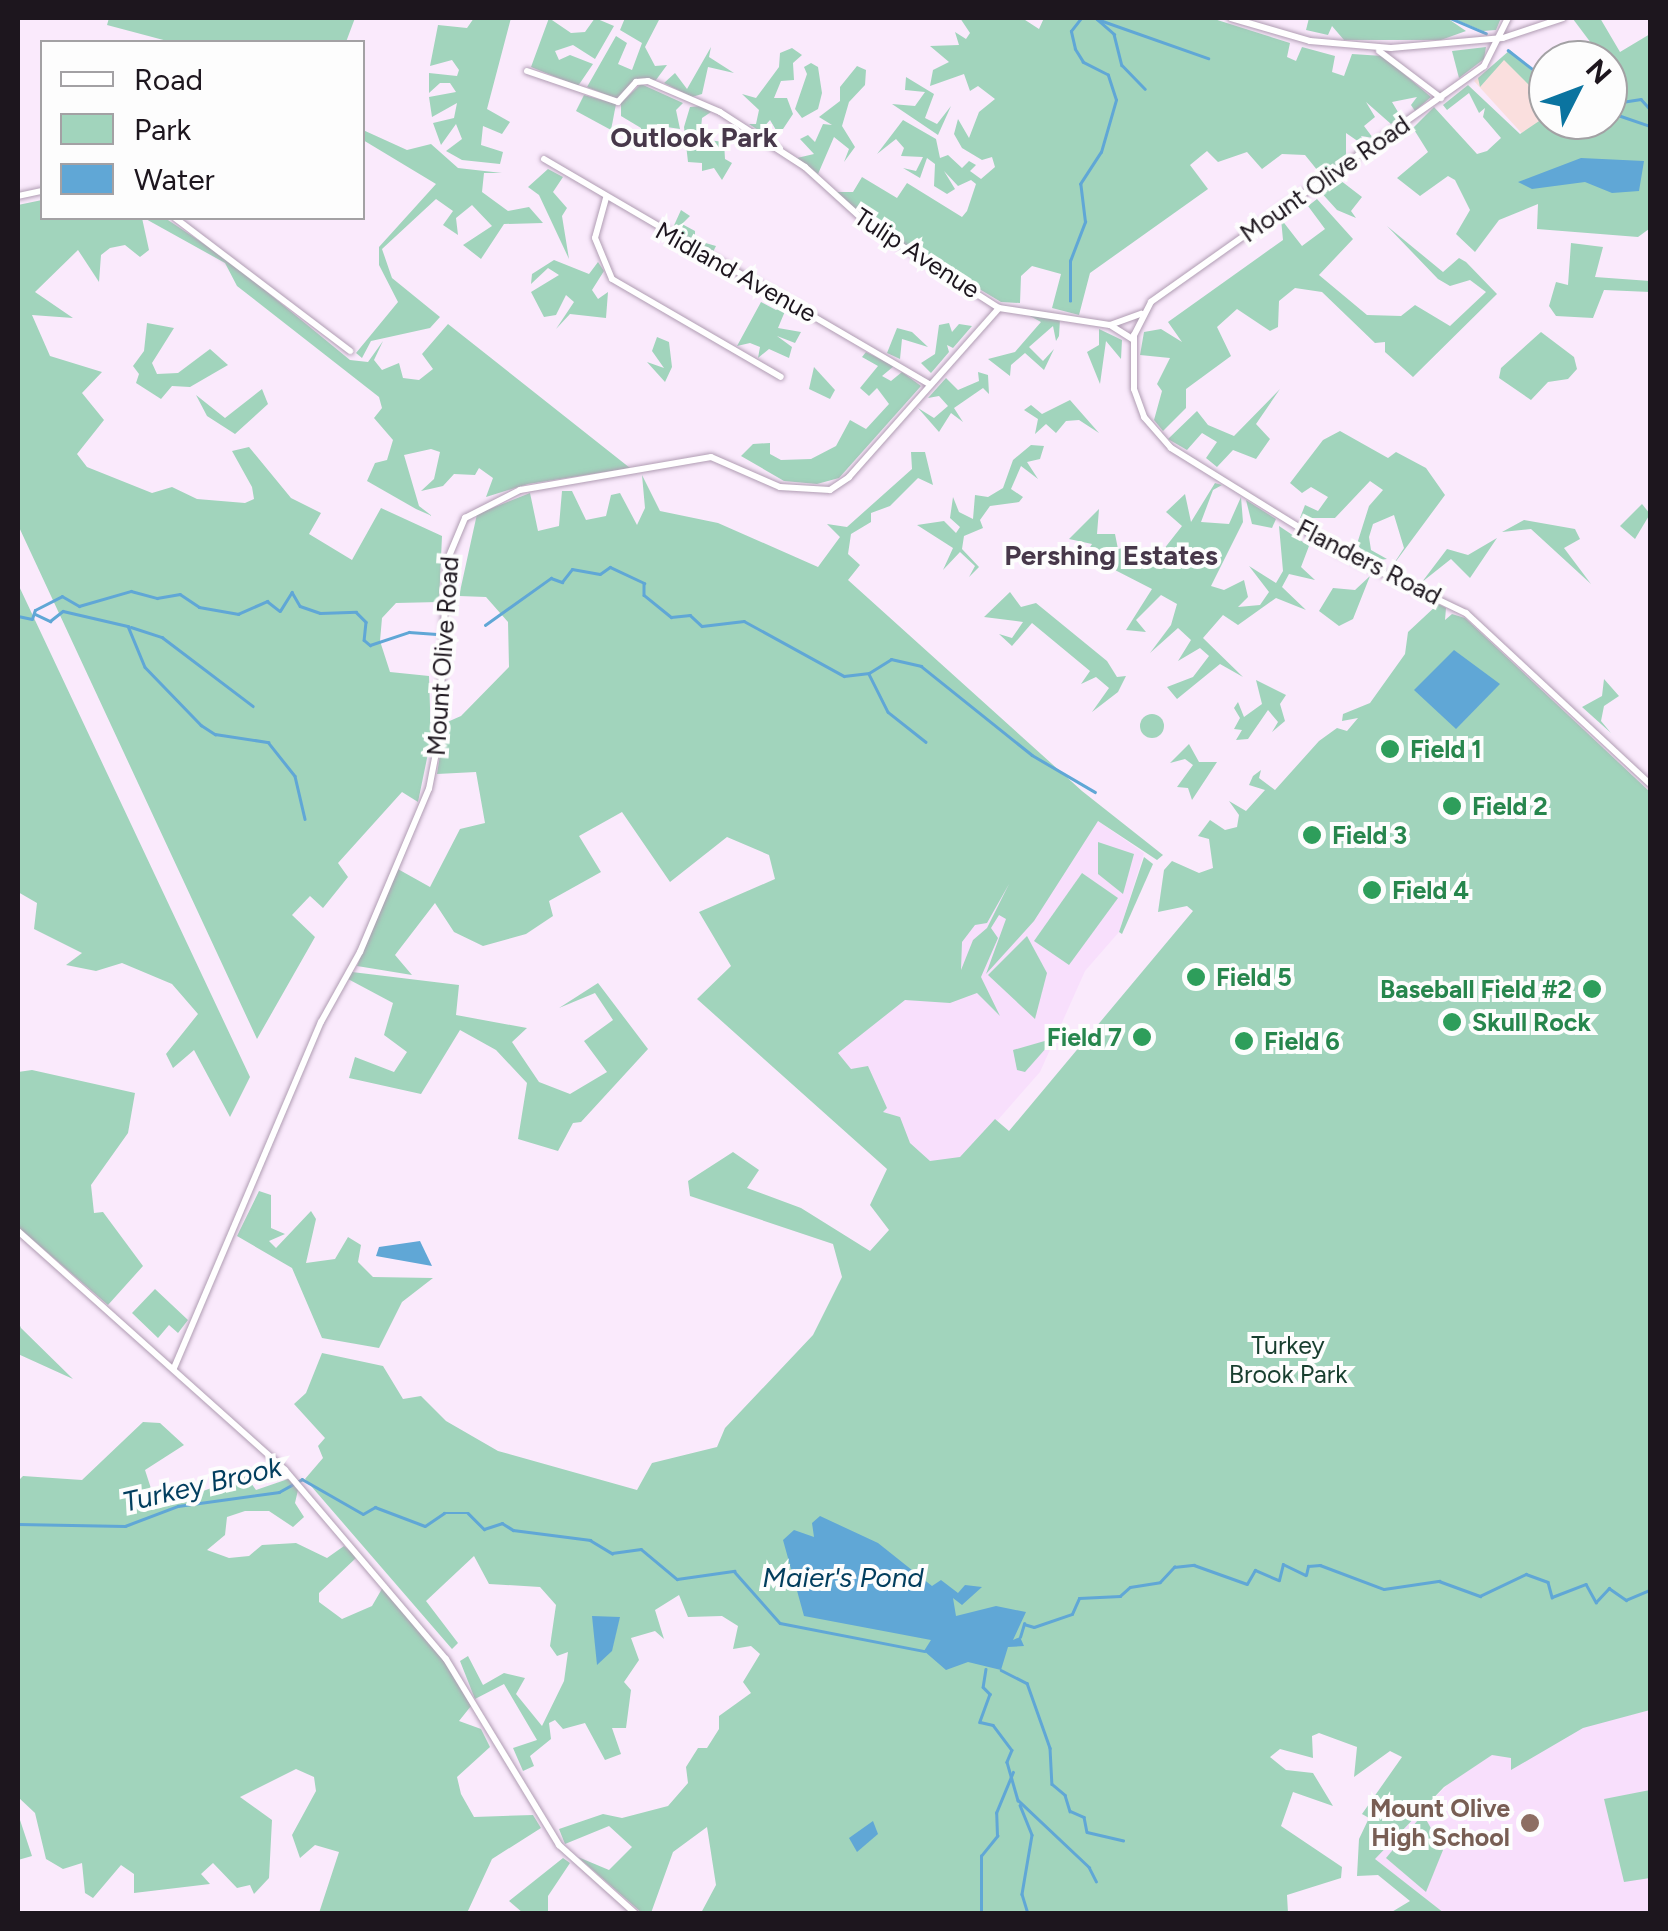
<!DOCTYPE html>
<style>
body{margin:0}
#map{position:relative;width:1668px;height:1931px;overflow:hidden;background:#faeafc;font-family:Figtree,sans-serif}
div>[style]{position:absolute}
.commercial>*{inset:0;background:#fadfde}
.built>*{inset:0;background:#f8dffc}
.green>*{inset:0;background:#a1d4bc}
.round{border-radius:50%}
.water>*{inset:0;background:#60a7d6}
.stream>*{height:2.5px;margin:-1.25px;padding:0 1.25px;transform-origin:1.25px;border-radius:1.25px;background:#60a7d6}
.roads{filter:drop-shadow(0 0 2px #b09db3) drop-shadow(0 0 2px #b09db3)}
.secondary>*{height:6px;margin:-3px;padding:0 3px;transform-origin:3px;border-radius:3px;background:#fff}
.primary>*{height:6px;margin:-3px;padding:0 3px;transform-origin:3px;border-radius:3px;background:#fff}
.dots>*{width:28px;height:28px;translate:-50% -50%;box-sizing:border-box;border:5px solid #fdfdfd;border-radius:50%}
span{translate:-50% -50%;white-space:nowrap;text-align:center;line-height:1.15;-webkit-text-stroke:8px #fdfdfd;paint-order:stroke}
.street-label{font-size:25px;color:#1d161e}
.leisure-label{font-size:25px;color:#27864d;font-weight:700}
.left{translate:0 -50%;text-align:left}
.right{translate:-100% -50%;text-align:right}
.park-label{font-size:25px;color:#183e2f}
.education-label{font-size:25px;color:#785e54;font-weight:700}
.neighbourhood-label{font-size:28px;color:#47384a;font-weight:700}
.water-label{font-size:28px;color:#023e5e;font-style:italic}
.frame{position:absolute;inset:0;border:20px solid #1d161e;pointer-events:none}
.legend{position:absolute;left:40px;top:40px;width:325px;height:180px;box-sizing:border-box;background:#fdfdfd;border:2px solid #a3a1a4;margin:0;padding:12px 18px;list-style:none;font-size:30px;color:#1d161e}
.legend li{display:flex;align-items:center;gap:20px;height:50px}
.legend b{width:50px;border:2px solid #a3a1a4}
.north{position:absolute;left:1528px;top:40px;width:100px;height:100px;box-sizing:border-box;background:#fdfdfd;border:2px solid #a3a1a4;border-radius:50%;rotate:48deg;font-size:28px;font-weight:700;line-height:40px;text-align:center;color:#1d161e}
.north::after{content:'';display:block;margin:auto;width:35px;height:45px;background:#0b74a0;clip-path:polygon(50% 0,100% 100%,50% 72%,0 100%)}
</style>
<div id="map">
<div class="commercial">
<div style="clip-path:polygon(1507px 54px,1548px 88px,1548px 117px,1527px 139px,1474px 81px)"></div>
</div>
<div class="built">
<div style="clip-path:polygon(1052px 819px,1095px 819px,1144px 853px,1119px 932px,1085px 971px,1040px 1072px,954px 1170px,928px 1172px,832px 1055px)"></div>
<div style="clip-path:polygon(1650px 1710px,1650px 1913px,1444px 1913px,1374px 1859px,1480px 1752px)"></div>
</div>
<div class="green">
<div style="clip-path:polygon(109px 18px,355px 18px,346px 42px,171px 42px,107px 25px)"></div>
<div style="clip-path:polygon(474px 18px,511px 18px,487px 109px,510px 122px,502px 134px,483px 126px,481px 145px,503px 152px,500px 164px,462px 160px,446px 151px,462px 139px,456px 124px,441px 145px,433px 123px,454px 118px,457px 103px,432px 117px,429px 97px,456px 92px,450px 83px,440px 83px,429px 93px,429px 73px,457px 76px,459px 70px,452px 60px,430px 66px,438px 25px,467px 28px)"></div>
<div style="clip-path:polygon(549px 18px,571px 33px,585px 32px,595px 18px,614px 26px,595px 59px,573px 45px,555px 51px,559px 60px,570px 55px,593px 64px,578px 86px,531px 67px)"></div>
<div style="clip-path:polygon(625px 18px,660px 18px,645px 47px,655px 66px,667px 65px,656px 80px,633px 81px,617px 99px,587px 87px,616px 36px,627px 43px,618px 64px,632px 70px,642px 43px,620px 30px)"></div>
<div style="clip-path:polygon(960px 18px,1022px 18px,1039px 29px,1044px 18px,1211px 18px,1290px 43px,1287px 57px,1296px 61px,1302px 47px,1335px 56px,1332px 72px,1344px 76px,1352px 54px,1383px 56px,1431px 97px,1415px 111px,1411px 105px,1417px 97px,1392px 102px,1401px 117px,1391px 124px,1366px 102px,1375px 117px,1364px 126px,1373px 138px,1361px 136px,1366px 144px,1354px 152px,1359px 142px,1346px 133px,1346px 158px,1322px 176px,1305px 155px,1282px 154px,1262px 169px,1247px 152px,1218px 162px,1207px 151px,1190px 165px,1208px 189px,1090px 273px,1079px 315px,1052px 308px,1061px 274px,1032px 266px,1021px 276px,1020px 303px,1001px 302px,881px 230px,835px 192px,853px 192px,862px 177px,897px 198px,907px 183px,962px 217px,967px 211px,976px 184px,971px 180px,958px 186px,944px 171px,955px 189px,947px 194px,934px 186px,935px 164px,927px 158px,920px 178px,903px 168px,916px 171px,923px 157px,901px 156px,904px 148px,896px 139px,877px 154px,903px 120px,936px 139px,940px 158px,948px 155px,962px 168px,969px 161px,976px 165px,970px 171px,981px 179px,995px 167px,992px 157px,982px 160px,962px 148px,954px 134px,958px 119px,969px 138px,979px 112px,995px 99px,978px 86px,970px 91px,964px 74px,930px 86px,933px 70px,949px 62px,930px 46px,959px 45px,955px 32px,966px 39px,970px 33px)"></div>
<div style="clip-path:polygon(1309px 18px,1447px 18px,1466px 31px,1441px 40px,1344px 40px,1332px 26px,1328px 35px,1306px 30px)"></div>
<div style="clip-path:polygon(1452px 18px,1501px 18px,1496px 30px,1483px 31px)"></div>
<div style="clip-path:polygon(1600px 18px,1620px 52px,1650px 34px,1649px 229px,1638px 237px,1537px 229px,1538px 204px,1499px 220px,1475px 252px,1456px 234px,1470px 210px,1455px 180px,1448px 176px,1420px 196px,1397px 178px,1428px 152px,1413px 128px,1434px 107px,1477px 154px,1487px 151px,1501px 138px,1483px 117px,1485px 108px,1479px 113px,1469px 93px,1447px 110px,1443px 105px,1468px 85px,1520px 134px,1548px 115px,1608px 120px,1608px 60px,1556px 60px,1591px 43px,1573px 19px)"></div>
<div style="clip-path:polygon(711px 47px,709px 57px,734px 73px,708px 67px,702px 94px,692px 97px,664px 83px,675px 73px,687px 89px)"></div>
<div style="clip-path:polygon(1486px 47px,1484px 59px,1459px 78px,1452px 51px)"></div>
<div style="clip-path:polygon(792px 48px,802px 55px,793px 63px,794px 80px,781px 81px,774px 98px,787px 98px,793px 114px,779px 135px,770px 120px,762px 129px,776px 142px,749px 124px,756px 124px,759px 110px,742px 94px,756px 98px,779px 67px,780px 53px)"></div>
<div style="clip-path:polygon(1510px 50px,1534px 73px,1548px 63px,1548px 90px,1537px 93px,1504px 60px,1480px 87px,1478px 78px)"></div>
<div style="clip-path:polygon(811px 63px,818px 67px,822px 93px,818px 109px,802px 118px,795px 109px,807px 74px,804px 67px)"></div>
<div style="clip-path:polygon(857px 66px,866px 70px,865px 85px,849px 102px,842px 126px,855px 147px,844px 162px,849px 149px,834px 137px,818px 174px,797px 158px,814px 154px,800px 139px,808px 135px,815px 142px,823px 124px,832px 125px,819px 117px,840px 101px,840px 87px)"></div>
<div style="clip-path:polygon(906px 77px,934px 94px,925px 118px,937px 124px,951px 106px,938px 135px,892px 104px,915px 106px,925px 92px,905px 90px)"></div>
<div style="clip-path:polygon(641px 84px,683px 103px,676px 110px,680px 129px,660px 126px,650px 148px,642px 144px,641px 128px,621px 116px,621px 103px)"></div>
<div style="clip-path:polygon(584px 95px,616px 104px,611px 130px,576px 111px)"></div>
<div style="clip-path:polygon(701px 106px,711px 112px,702px 118px,700px 139px,724px 142px,725px 159px,732px 163px,722px 180px,714px 168px,702px 171px,702px 163px,688px 162px,684px 127px,690px 107px)"></div>
<div style="clip-path:polygon(363px 130px,407px 150px,431px 144px,458px 168px,502px 173px,484px 173px,482px 192px,508px 211px,529px 207px,543px 223px,504px 224px,481px 259px,463px 245px,492px 226px,472px 205px,456px 218px,458px 235px,443px 225px,453px 211px,436px 199px,382px 249px,392px 278px,440px 317px,430px 328px,371px 341px,362px 358px,356px 353px,398px 302px,379px 265px,379px 247px,436px 184px,363px 140px)"></div>
<div style="clip-path:polygon(548px 169px,563px 177px,553px 192px,567px 208px,562px 216px,569px 259px,539px 195px,528px 187px)"></div>
<div style="clip-path:polygon(1336px 177px,1362px 197px,1351px 211px,1356px 218px,1337px 210px,1318px 189px)"></div>
<div style="clip-path:polygon(1317px 199px,1353px 239px,1319px 275px,1367px 315px,1401px 316px,1415px 305px,1450px 326px,1486px 292px,1470px 280px,1450px 286px,1438px 279px,1387px 226px,1443px 272px,1459px 258px,1466px 262px,1497px 294px,1413px 377px,1385px 352px,1385px 342px,1375px 343px,1322px 292px,1295px 288px,1279px 301px,1278px 327px,1270px 331px,1237px 309px,1217px 327px,1231px 356px,1186px 389px,1186px 408px,1163px 431px,1154px 420px,1162px 391px,1157px 384px,1170px 358px,1140px 355px,1144px 332px,1161px 329px,1182px 342px,1168px 322px,1283px 240px,1281px 219px,1302px 246px,1325px 229px,1308px 206px)"></div>
<div style="clip-path:polygon(42px 200px,42px 218px,142px 218px,149px 250px,140px 257px,125px 245px,110px 248px,101px 255px,99px 282px,78px 250px,35px 292px,73px 318px,32px 315px,50px 356px,102px 372px,82px 393px,104px 420px,77px 454px,87px 467px,152px 493px,172px 487px,197px 499px,245px 503px,254px 499px,252px 487px,232px 451px,249px 447px,291px 498px,321px 513px,309px 534px,352px 560px,381px 508px,442px 536px,439px 602px,396px 603px,382px 618px,380px 641px,390px 672px,429px 676px,431px 739px,418px 802px,402px 792px,338px 863px,348px 877px,323px 908px,310px 896px,292px 915px,315px 937px,257px 1039px,18px 525px,18px 205px)"></div>
<div style="clip-path:polygon(681px 210px,690px 216px,682px 224px,695px 231px,695px 240px,716px 246px,712px 254px,671px 232px)"></div>
<div style="clip-path:polygon(144px 218px,165px 218px,228px 260px,350px 360px,368px 362px,383px 341px,374px 360px,382px 370px,399px 363px,403px 378px,419px 380px,433px 369px,422px 354px,448px 324px,630px 468px,528px 484px,486px 497px,493px 478px,479px 468px,475px 475px,454px 474px,443px 486px,421px 491px,434px 479px,440px 452px,431px 449px,404px 455px,419px 506px,432px 516px,416px 509px,367px 481px,375px 463px,387px 460px,393px 440px,374px 418px,382px 408px,379px 397px,237px 286px,225px 263px)"></div>
<div style="clip-path:polygon(1571px 243px,1603px 247px,1595px 277px,1650px 281px,1650px 292px,1604px 290px,1593px 318px,1556px 316px,1549px 306px,1556px 282px,1568px 285px)"></div>
<div style="clip-path:polygon(554px 260px,589px 274px,598px 262px,604px 271px,592px 290px,598px 299px,608px 292px,606px 318px,570px 314px,556px 329px,574px 302px,566px 295px,556px 315px,544px 317px,531px 292px,559px 275px,548px 268px,531px 284px,532px 274px)"></div>
<div style="clip-path:polygon(761px 302px,776px 310px,788px 304px,778px 328px,801px 332px,795px 343px,777px 336px,792px 347px,789px 358px,769px 349px,758px 358px,760px 347px,750px 343px,737px 346px)"></div>
<div style="clip-path:polygon(1019px 310px,1060px 319px,1059px 336px,1056px 341px,1053px 326px,1029px 347px,1043px 361px,1054px 349px,1044px 370px,1025px 353px,1011px 365px,1010px 376px,988px 359px,1015px 352px,1041px 322px)"></div>
<div style="clip-path:polygon(147px 323px,174px 328px,152px 363px,157px 374px,178px 373px,210px 349px,228px 365px,190px 387px,172px 386px,161px 399px,136px 383px,139px 374px,133px 366px,144px 351px)"></div>
<div style="clip-path:polygon(949px 323px,952px 332px,959px 324px,972px 326px,953px 348px,947px 345px,949px 352px,931px 373px,921px 363px,935px 354px,939px 325px)"></div>
<div style="clip-path:polygon(897px 328px,912px 332px,928px 347px,902px 339px,900px 359px,887px 353px)"></div>
<div style="clip-path:polygon(1099px 329px,1122px 340px,1121px 359px,1106px 341px,1100px 384px,1087px 352px,1099px 345px)"></div>
<div style="clip-path:polygon(1541px 332px,1574px 357px,1577px 369px,1568px 379px,1548px 382px,1531px 400px,1499px 378px,1501px 368px)"></div>
<div style="clip-path:polygon(657px 337px,669px 342px,672px 367px,665px 382px,647px 362px,664px 368px,652px 351px)"></div>
<div style="clip-path:polygon(866px 352px,894px 366px,882px 376px,891px 381px,902px 372px,921px 386px,839px 478px,817px 484px,784px 481px,741px 456px,753px 444px,770px 443px,770px 454px,781px 460px,811px 459px,836px 446px,850px 420px,866px 429px,889px 404px,877px 388px,869px 396px,860px 388px,878px 366px,862px 357px)"></div>
<div style="clip-path:polygon(814px 367px,835px 390px,830px 399px,809px 389px)"></div>
<div style="clip-path:polygon(978px 372px,988px 375px,989px 394px,983px 388px,954px 408px,963px 422px,951px 413px,939px 432px,918px 408px,934px 418px,948px 406px,939px 396px,928px 398px,946px 378px,958px 390px,979px 381px)"></div>
<div style="clip-path:polygon(262px 389px,268px 404px,235px 434px,207px 416px,196px 395px,225px 418px)"></div>
<div style="clip-path:polygon(1280px 389px,1256px 424px,1270px 439px,1256px 459px,1233px 450px,1217px 467px,1206px 458px,1217px 442px,1202px 433px,1187px 450px,1168px 439px,1197px 411px,1208px 425px,1234px 436px)"></div>
<div style="clip-path:polygon(1070px 400px,1099px 433px,1079px 420px,1066px 421px,1056px 433px,1046px 424px,1035px 434px,1038px 419px,1024px 410px,1031px 405px,1042px 414px)"></div>
<div style="clip-path:polygon(1340px 431px,1388px 458px,1396px 452px,1426px 468px,1445px 495px,1391px 568px,1404px 548px,1394px 515px,1373px 524px,1369px 537px,1371px 550px,1387px 559px,1370px 561px,1357px 544px,1369px 506px,1383px 490px,1370px 481px,1335px 518px,1300px 518px,1305px 505px,1318px 511px,1328px 497px,1311px 487px,1302px 493px,1290px 483px,1323px 440px)"></div>
<div style="clip-path:polygon(1031px 445px,1044px 446px,1040px 459px,1027px 462px,1038px 479px,1021px 466px,1011px 489px,1023px 497px,1019px 502px,990px 506px,980px 520px,983px 528px,964px 536px,962px 549px,979px 567px,969px 577px,975px 566px,960px 552px,943px 570px,953px 548px,917px 525px,944px 521px,956px 533px,960px 527px,950px 518px,953px 497px,959px 512px,973px 519px,975px 495px,988px 497px,1003px 488px,1013px 460px)"></div>
<div style="clip-path:polygon(evenodd,911px 452px,925px 452px,933px 485px,918px 478px,890px 506px,871px 513px,871px 522px,851px 534px,848px 554px,860px 565px,848px 580px,1082px 791px,1163px 855px,1157px 860px,1098px 821px,1034px 921px,986px 974px,1006px 919px,999px 915px,991px 928px,998px 938px,981px 977px,1000px 1016px,977px 993px,950px 1003px,905px 1000px,838px 1053px,851px 1069px,868px 1066px,887px 1108px,883px 1112px,900px 1117px,910px 1143px,930px 1161px,960px 1157px,995px 1119px,1009px 1131px,1193px 911px,1187px 906px,1158px 912px,1164px 870px,1172px 861px,1199px 873px,1213px 868px,1209px 839px,1198px 836px,1210px 820px,1225px 830px,1237px 827px,1239px 815px,1229px 801px,1246px 811px,1265px 790px,1249px 785px,1253px 776px,1261px 770px,1259px 778px,1275px 790px,1319px 741px,1337px 728px,1347px 731px,1358px 718px,1342px 721px,1343px 714px,1370px 703px,1405px 654px,1408px 632px,1438px 604px,1446px 608px,1445px 620px,1452px 614px,1465px 618px,1650px 792px,1650px 1710px,1583px 1728px,1511px 1770px,1511px 1758px,1492px 1755px,1444px 1787px,1375px 1859px,1444px 1913px,1390px 1913px,1410px 1901px,1378px 1875px,1357px 1876px,1359px 1839px,1369px 1818px,1362px 1814px,1402px 1757px,1390px 1751px,1354px 1777px,1357px 1747px,1319px 1733px,1312px 1736px,1313px 1758px,1280px 1749px,1270px 1757px,1286px 1770px,1313px 1773px,1333px 1806px,1293px 1792px,1281px 1826px,1342px 1867px,1341px 1878px,1287px 1895px,1288px 1913px,701px 1913px,716px 1885px,707px 1827px,673px 1852px,651px 1913px,642px 1913px,578px 1857px,609px 1870px,632px 1847px,609px 1826px,565px 1844px,559px 1829px,603px 1814px,622px 1818px,668px 1806px,688px 1783px,686px 1767px,698px 1748px,707px 1748px,719px 1729px,719px 1716px,751px 1693px,743px 1682px,760px 1654px,751px 1646px,733px 1649px,738px 1626px,722px 1616px,688px 1617px,679px 1595px,655px 1610px,664px 1639px,655px 1631px,631px 1638px,639px 1660px,624px 1682px,631px 1690px,626px 1728px,612px 1728px,621px 1754px,605px 1760px,585px 1723px,563px 1729px,555px 1720px,549px 1723px,551px 1739px,530px 1756px,534px 1766px,523px 1771px,513px 1748px,537px 1740px,504px 1684px,475px 1699px,460px 1661px,468px 1656px,483px 1685px,504px 1673px,525px 1678px,516px 1694px,542px 1726px,564px 1681px,568px 1652px,557px 1656px,550px 1646px,556px 1605px,540px 1587px,489px 1584px,474px 1556px,426px 1601px,458px 1643px,452px 1649px,305px 1479px,323px 1458px,318px 1446px,325px 1438px,294px 1404px,306px 1393px,322px 1353px,383px 1366px,403px 1399px,421px 1396px,446px 1421px,498px 1451px,637px 1490px,652px 1463px,717px 1447px,725px 1428px,813px 1335px,842px 1277px,833px 1244px,690px 1196px,688px 1181px,733px 1152px,759px 1170px,747px 1188px,801px 1208px,870px 1251px,889px 1230px,870px 1205px,887px 1169px,697px 999px,731px 966px,699px 912px,775px 879px,769px 855px,727px 837px,670px 882px,622px 812px,579px 836px,601px 872px,549px 901px,553px 916px,526px 934px,483px 946px,454px 932px,435px 903px,395px 955px,412px 975px,357px 966px,396px 868px,430px 887px,460px 829px,485px 823px,476px 772px,437px 774px,445px 723px,461px 716px,509px 667px,508px 622px,486px 597px,459px 596px,477px 514px,530px 493px,538px 531px,559px 526px,562px 491px,572px 491px,586px 520px,606px 516px,611px 495px,620px 493px,637px 525px,645px 508px,642px 475px,660px 511px,718px 523px,818px 567px,840px 537px,827px 524px,847px 527px,912px 469px,911px 452px,1009px 884px,987px 928px,973px 940px,961px 970px,962px 942px,975px 925px,987px 923px,1009px 884px)"></div>
<div style="clip-path:polygon(1215px 483px,1222px 485px,1213px 490px,1201px 522px,1229px 524px,1241px 497px,1243px 522px,1211px 586px,1224px 590px,1244px 580px,1248px 597px,1238px 607px,1260px 605px,1269px 592px,1249px 566px,1276px 583px,1283px 571px,1279px 526px,1309px 546px,1301px 567px,1315px 580px,1289px 574px,1282px 587px,1306px 610px,1276px 598px,1238px 625px,1223px 615px,1203px 638px,1243px 677px,1220px 664px,1177px 699px,1167px 687px,1193px 677px,1209px 656px,1200px 648px,1178px 661px,1191px 640px,1178px 628px,1150px 653px,1171px 625px,1177px 604px,1161px 595px,1136px 620px,1146px 632px,1126px 630px,1152px 589px,1113px 569px,1106px 557px,1081px 562px,1092px 544px,1069px 539px,1099px 509px,1097px 534px,1115px 534px,1118px 549px,1128px 547px,1131px 566px,1149px 568px,1182px 526px,1166px 512px,1185px 494px,1191px 522px)"></div>
<div style="clip-path:polygon(1246px 500px,1276px 519px,1272px 528px,1252px 524px)"></div>
<div style="clip-path:polygon(1642px 504px,1650px 514px,1635px 539px,1620px 526px)"></div>
<div style="clip-path:polygon(1524px 520px,1575px 529px,1580px 539px,1564px 548px,1591px 584px,1531px 529px,1502px 532px)"></div>
<div style="clip-path:polygon(1497px 538px,1470px 578px,1451px 559px,1422px 582px,1447px 549px,1468px 555px)"></div>
<div style="clip-path:polygon(1370px 576px,1353px 619px,1339px 626px,1319px 611px,1333px 588px,1355px 590px)"></div>
<div style="clip-path:polygon(18px 584px,250px 1077px,230px 1117px,194px 1050px,173px 1068px,166px 1054px,198px 1014px,172px 984px,122px 963px,96px 971px,66px 965px,82px 953px,34px 929px,37px 903px,18px 892px)"></div>
<div style="clip-path:polygon(1010px 592px,1021px 607px,1036px 603px,1107px 661px,1117px 677px,1126px 676px,1118px 692px,1092px 712px,1109px 688px,1096px 677px,1081px 684px,1090px 671px,1032px 623px,1012px 646px,999px 634px,1012px 638px,1023px 622px,984px 617px)"></div>
<div style="clip-path:polygon(1604px 679px,1619px 696px,1604px 706px,1601px 721px,1611px 733px,1582px 707px,1602px 696px)"></div>
<div style="clip-path:polygon(1256px 680px,1286px 695px,1280px 704px,1285px 721px,1272px 732px,1278px 722px,1268px 710px,1248px 739px,1236px 740px,1242px 730px,1234px 729px,1240px 718px,1234px 708px,1238px 702px,1244px 717px,1262px 704px)"></div>
<div class="round" style="left:1140px;top:714px;width:24px;height:24px"></div>
<div style="clip-path:polygon(1189px 744px,1199px 762px,1217px 762px,1192px 800px,1188px 788px,1177px 787px,1193px 765px,1185px 759px,1170px 763px)"></div>
<div style="clip-path:polygon(1098px 842px,1134px 854px,1123px 894px,1098px 874px)"></div>
<div style="clip-path:polygon(1144px 857px,1153px 864px,1122px 934px,1119px 932px)"></div>
<div style="clip-path:polygon(1082px 873px,1118px 898px,1069px 965px,1034px 941px)"></div>
<div style="clip-path:polygon(1027px 936px,1047px 973px,1035px 1019px,988px 975px)"></div>
<div style="clip-path:polygon(352px 972px,459px 985px,456px 1015px,527px 1028px,512px 1042px,539px 1082px,570px 1094px,607px 1072px,584px 1041px,613px 1020px,595px 993px,559px 1008px,598px 983px,648px 1049px,581px 1122px,573px 1123px,558px 1151px,518px 1139px,527px 1083px,496px 1050px,460px 1030px,421px 1094px,349px 1078px,355px 1057px,394px 1072px,407px 1052px,384px 1035px,393px 1003px,348px 979px)"></div>
<div style="clip-path:polygon(1055px 1038px,1025px 1072px,1017px 1070px,1013px 1050px)"></div>
<div style="clip-path:polygon(32px 1070px,135px 1093px,128px 1133px,91px 1185px,94px 1213px,103px 1212px,143px 1266px,108px 1305px,18px 1227px,18px 1072px)"></div>
<div style="clip-path:polygon(259px 1191px,271px 1195px,271px 1228px,285px 1234px,269px 1241px,276px 1248px,311px 1211px,316px 1219px,306px 1263px,335px 1259px,348px 1237px,361px 1245px,358px 1262px,373px 1277px,433px 1278px,402px 1302px,379px 1348px,322px 1338px,292px 1268px,237px 1236px)"></div>
<div style="clip-path:polygon(155px 1289px,188px 1320px,178px 1333px,169px 1325px,158px 1338px,132px 1313px)"></div>
<div style="clip-path:polygon(18px 1321px,21px 1328px,73px 1379px,18px 1354px)"></div>
<div style="clip-path:polygon(143px 1422px,160px 1423px,184px 1445px,145px 1470px,157px 1507px,246px 1476px,256px 1490px,288px 1479px,298px 1490px,295px 1503px,304px 1517px,293px 1527px,269px 1511px,245px 1511px,227px 1517px,225px 1535px,207px 1550px,229px 1558px,249px 1556px,262px 1545px,296px 1543px,327px 1558px,344px 1546px,357px 1557px,319px 1593px,319px 1602px,342px 1619px,372px 1606px,383px 1587px,447px 1664px,471px 1706px,459px 1721px,481px 1729px,490px 1747px,457px 1777px,461px 1794px,474px 1817px,533px 1815px,541px 1828px,492px 1859px,467px 1913px,319px 1913px,339px 1852px,315px 1845px,300px 1858px,292px 1835px,316px 1791px,314px 1777px,296px 1769px,240px 1797px,272px 1820px,269px 1878px,254px 1894px,250px 1885px,237px 1888px,213px 1863px,201px 1874px,210px 1884px,134px 1893px,134px 1874px,121px 1865px,93px 1898px,85px 1893px,82px 1863px,63px 1869px,46px 1859px,35px 1813px,18px 1797px,18px 1481px,23px 1476px,82px 1480px)"></div>
<div style="clip-path:polygon(1650px 1790px,1650px 1878px,1624px 1882px,1604px 1799px)"></div>
<div style="clip-path:polygon(18px 1814px,32px 1856px,18px 1860px,18px 1813px)"></div>
<div style="clip-path:polygon(1423px 1814px,1443px 1850px,1426px 1892px,1386px 1858px)"></div>
<div style="clip-path:polygon(563px 1858px,570px 1863px,548px 1896px,548px 1913px,523px 1913px,509px 1901px)"></div>
</div>
<div class="water">
<div style="clip-path:polygon(1581px 158px,1644px 161px,1639px 191px,1612px 193px,1585px 182px,1532px 189px,1518px 182px)"></div>
<div style="clip-path:polygon(1454px 650px,1500px 684px,1456px 729px,1414px 690px)"></div>
<div style="clip-path:polygon(420px 1241px,432px 1266px,376px 1256px,379px 1247px)"></div>
<div style="clip-path:polygon(820px 1516px,878px 1543px,932px 1586px,941px 1580px,958px 1593px,965px 1585px,982px 1587px,962px 1605px,953px 1598px,956px 1616px,996px 1606px,1026px 1612px,1013px 1640px,1020px 1637px,1024px 1646px,1008px 1647px,1001px 1670px,968px 1662px,946px 1670px,924px 1651px,931px 1640px,804px 1616px,783px 1540px,794px 1530px,814px 1537px,812px 1523px)"></div>
<div style="clip-path:polygon(592px 1616px,620px 1617px,612px 1651px,597px 1665px)"></div>
<div style="clip-path:polygon(873px 1821px,878px 1834px,857px 1852px,849px 1838px)"></div>
</div>
<div class="stream">
<div style="left:1450px;top:18px;width:39px;rotate:23deg"></div>
<div style="left:1097px;top:19px;width:118px;rotate:19.4deg"></div>
<div style="left:1097px;top:19px;width:23px;rotate:41deg"></div>
<div style="left:1114px;top:34px;width:32px;rotate:76deg"></div>
<div style="left:1122px;top:65px;width:33px;rotate:46deg"></div>
<div style="left:1508px;top:50px;width:51px;rotate:37.8deg"></div>
<div style="left:1609px;top:104px;width:32px;rotate:-9deg"></div>
<div style="left:1641px;top:99px;width:13px;rotate:48deg"></div>
<div style="left:1608px;top:105px;width:11px;rotate:52deg"></div>
<div style="left:1615px;top:114px;width:37px;rotate:19deg"></div>
<div style="left:1070px;top:301px;width:40px;rotate:-90deg"></div>
<div style="left:1070px;top:261px;width:42px;rotate:-69deg"></div>
<div style="left:1085px;top:222px;width:38px;rotate:-97deg"></div>
<div style="left:1080px;top:184px;width:38px;rotate:-57deg"></div>
<div style="left:1101px;top:152px;width:54px;rotate:-73.9deg"></div>
<div style="left:1116px;top:100px;width:26px;rotate:-108deg"></div>
<div style="left:1108px;top:75px;width:28px;rotate:-153deg"></div>
<div style="left:1083px;top:62px;width:15px;rotate:-122deg"></div>
<div style="left:1075px;top:49px;width:18px;rotate:-103deg"></div>
<div style="left:1071px;top:31px;width:16px;rotate:-52deg"></div>
<div style="left:35px;top:614px;width:17px;rotate:25deg"></div>
<div style="left:50px;top:621px;width:16px;rotate:-38deg"></div>
<div style="left:63px;top:611px;width:67px;rotate:13deg"></div>
<div style="left:128px;top:626px;width:44px;rotate:67.5deg"></div>
<div style="left:145px;top:667px;width:81px;rotate:46deg"></div>
<div style="left:201px;top:725px;width:17px;rotate:33deg"></div>
<div style="left:215px;top:734px;width:54px;rotate:8.6deg"></div>
<div style="left:268px;top:742px;width:43px;rotate:51.5deg"></div>
<div style="left:295px;top:776px;width:44px;rotate:76.9deg"></div>
<div style="left:18px;top:616px;width:14px;rotate:12deg"></div>
<div style="left:32px;top:619px;width:9px;rotate:-72deg"></div>
<div style="left:35px;top:610px;width:30px;rotate:-27deg"></div>
<div style="left:62px;top:596px;width:20px;rotate:30deg"></div>
<div style="left:79px;top:606px;width:54px;rotate:-16.1deg"></div>
<div style="left:131px;top:591px;width:27px;rotate:15deg"></div>
<div style="left:157px;top:598px;width:23px;rotate:-10deg"></div>
<div style="left:180px;top:594px;width:23px;rotate:34deg"></div>
<div style="left:199px;top:607px;width:40px;rotate:10deg"></div>
<div style="left:238px;top:614px;width:32px;rotate:-24deg"></div>
<div style="left:267px;top:601px;width:16px;rotate:38deg"></div>
<div style="left:280px;top:611px;width:22px;rotate:-58deg"></div>
<div style="left:292px;top:592px;width:16px;rotate:60deg"></div>
<div style="left:300px;top:606px;width:21px;rotate:19deg"></div>
<div style="left:320px;top:613px;width:36px;rotate:-2deg"></div>
<div style="left:356px;top:612px;width:14px;rotate:45deg"></div>
<div style="left:366px;top:622px;width:18px;rotate:96deg"></div>
<div style="left:364px;top:640px;width:8px;rotate:40deg"></div>
<div style="left:370px;top:645px;width:41px;rotate:-18.4deg"></div>
<div style="left:409px;top:632px;width:31px;rotate:4deg"></div>
<div style="left:485px;top:625px;width:81px;rotate:-35.5deg"></div>
<div style="left:551px;top:578px;width:12px;rotate:20deg"></div>
<div style="left:562px;top:582px;width:16px;rotate:-52deg"></div>
<div style="left:572px;top:569px;width:28px;rotate:10deg"></div>
<div style="left:600px;top:574px;width:12px;rotate:-35deg"></div>
<div style="left:610px;top:567px;width:38px;rotate:25deg"></div>
<div style="left:644px;top:583px;width:12px;rotate:90deg"></div>
<div style="left:644px;top:595px;width:35px;rotate:39deg"></div>
<div style="left:671px;top:617px;width:19px;rotate:-6deg"></div>
<div style="left:690px;top:615px;width:16px;rotate:43deg"></div>
<div style="left:702px;top:626px;width:42px;rotate:-6.8deg"></div>
<div style="left:744px;top:621px;width:114px;rotate:28.8deg"></div>
<div style="left:844px;top:676px;width:25px;rotate:-7deg"></div>
<div style="left:869px;top:673px;width:26px;rotate:-32deg"></div>
<div style="left:891px;top:659px;width:31px;rotate:13deg"></div>
<div style="left:921px;top:666px;width:142px;rotate:38.7deg"></div>
<div style="left:1032px;top:755px;width:73px;rotate:30.4deg"></div>
<div style="left:131px;top:627px;width:33px;rotate:18deg"></div>
<div style="left:162px;top:637px;width:114px;rotate:37.2deg"></div>
<div style="left:869px;top:674px;width:42px;rotate:63.4deg"></div>
<div style="left:888px;top:712px;width:48px;rotate:38.3deg"></div>
<div style="left:18px;top:1524px;width:107px;rotate:1.1deg"></div>
<div style="left:125px;top:1526px;width:57px;rotate:-20.7deg"></div>
<div style="left:178px;top:1506px;width:102px;rotate:-7.9deg"></div>
<div style="left:279px;top:1492px;width:26px;rotate:-29deg"></div>
<div style="left:302px;top:1479px;width:70px;rotate:29.8deg"></div>
<div style="left:363px;top:1514px;width:14px;rotate:-30deg"></div>
<div style="left:375px;top:1507px;width:53px;rotate:20.8deg"></div>
<div style="left:425px;top:1526px;width:23px;rotate:-34deg"></div>
<div style="left:444px;top:1513px;width:24px"></div>
<div style="left:468px;top:1513px;width:23px;rotate:45deg"></div>
<div style="left:484px;top:1529px;width:19px;rotate:-18deg"></div>
<div style="left:502px;top:1523px;width:13px;rotate:32deg"></div>
<div style="left:513px;top:1530px;width:78px;rotate:7.4deg"></div>
<div style="left:590px;top:1540px;width:26px;rotate:31deg"></div>
<div style="left:612px;top:1553px;width:29px;rotate:-8deg"></div>
<div style="left:641px;top:1549px;width:47px;rotate:39.8deg"></div>
<div style="left:677px;top:1579px;width:58px;rotate:-8deg"></div>
<div style="left:734px;top:1571px;width:69px;rotate:48.5deg"></div>
<div style="left:780px;top:1623px;width:147px;rotate:11deg"></div>
<div style="left:1020px;top:1637px;width:14px;rotate:-73deg"></div>
<div style="left:1024px;top:1624px;width:10px;rotate:17deg"></div>
<div style="left:1034px;top:1627px;width:40px;rotate:-18.9deg"></div>
<div style="left:1072px;top:1614px;width:17px;rotate:-66deg"></div>
<div style="left:1079px;top:1598px;width:41px;rotate:-2.8deg"></div>
<div style="left:1120px;top:1596px;width:13px;rotate:-42deg"></div>
<div style="left:1130px;top:1587px;width:30px;rotate:-9deg"></div>
<div style="left:1160px;top:1582px;width:21px;rotate:-47deg"></div>
<div style="left:1174px;top:1567px;width:20px;rotate:-6deg"></div>
<div style="left:1194px;top:1565px;width:56px;rotate:19.7deg"></div>
<div style="left:1247px;top:1584px;width:16px;rotate:-60deg"></div>
<div style="left:1255px;top:1570px;width:26px;rotate:23deg"></div>
<div style="left:1279px;top:1580px;width:16px;rotate:-76deg"></div>
<div style="left:1283px;top:1564px;width:25px;rotate:26deg"></div>
<div style="left:1306px;top:1575px;width:9px;rotate:-77deg"></div>
<div style="left:1308px;top:1566px;width:12px;rotate:-5deg"></div>
<div style="left:1320px;top:1565px;width:68px;rotate:20.6deg"></div>
<div style="left:1384px;top:1589px;width:56px;rotate:-8.3deg"></div>
<div style="left:1439px;top:1581px;width:44px;rotate:20.1deg"></div>
<div style="left:1480px;top:1596px;width:51px;rotate:-25.6deg"></div>
<div style="left:1526px;top:1574px;width:23px;rotate:20deg"></div>
<div style="left:1548px;top:1582px;width:16px;rotate:75deg"></div>
<div style="left:1552px;top:1597px;width:36px;rotate:-21deg"></div>
<div style="left:1586px;top:1584px;width:21px;rotate:61deg"></div>
<div style="left:1596px;top:1602px;width:19px;rotate:-47deg"></div>
<div style="left:1609px;top:1588px;width:21px;rotate:35deg"></div>
<div style="left:1626px;top:1600px;width:26px;rotate:-23deg"></div>
<div style="left:986px;top:1669px;width:18px;rotate:99deg"></div>
<div style="left:983px;top:1687px;width:10px;rotate:45deg"></div>
<div style="left:990px;top:1694px;width:30px;rotate:110deg"></div>
<div style="left:980px;top:1722px;width:13px;rotate:13deg"></div>
<div style="left:993px;top:1725px;width:31px;rotate:53deg"></div>
<div style="left:1012px;top:1750px;width:13px;rotate:113deg"></div>
<div style="left:1007px;top:1762px;width:40px;rotate:74deg"></div>
<div style="left:1018px;top:1800px;width:98px;rotate:43.3deg"></div>
<div style="left:1089px;top:1867px;width:16px;rotate:63deg"></div>
<div style="left:1001px;top:1670px;width:29px;rotate:27deg"></div>
<div style="left:1027px;top:1683px;width:69px;rotate:70.5deg"></div>
<div style="left:1050px;top:1748px;width:36px;rotate:87deg"></div>
<div style="left:1052px;top:1784px;width:17px;rotate:40deg"></div>
<div style="left:1065px;top:1795px;width:17px;rotate:73deg"></div>
<div style="left:1070px;top:1811px;width:15px;rotate:23deg"></div>
<div style="left:1084px;top:1817px;width:15px;rotate:79deg"></div>
<div style="left:1087px;top:1832px;width:37px;rotate:13deg"></div>
<div style="left:1020px;top:1805px;width:32px;rotate:68deg"></div>
<div style="left:1032px;top:1835px;width:60px;rotate:99.6deg"></div>
<div style="left:1022px;top:1894px;width:21px;rotate:73deg"></div>
<div style="left:981px;top:1914px;width:58px;rotate:-90deg"></div>
<div style="left:981px;top:1856px;width:26px;rotate:-51deg"></div>
<div style="left:997px;top:1836px;width:23px;rotate:-92deg"></div>
<div style="left:996px;top:1813px;width:44px;rotate:-67.5deg"></div>
</div>
<div class="roads">
<div class="secondary">
<div style="left:1508px;top:18px;width:54px;rotate:116.6deg"></div>
<div style="left:1484px;top:66px;width:408px;rotate:144.7deg"></div>
<div style="left:1151px;top:302px;width:37px;rotate:117deg"></div>
<div style="left:1134px;top:335px;width:54px;rotate:90deg"></div>
<div style="left:1134px;top:389px;width:30px;rotate:70deg"></div>
<div style="left:1144px;top:417px;width:41px;rotate:48.9deg"></div>
<div style="left:1171px;top:448px;width:198px;rotate:31.8deg"></div>
<div style="left:1339px;top:552px;width:141px;rotate:25.7deg"></div>
<div style="left:1466px;top:613px;width:251px;rotate:42.9deg"></div>
<div style="left:527px;top:71px;width:96px;rotate:18.8deg"></div>
<div style="left:618px;top:102px;width:27px;rotate:-48deg"></div>
<div style="left:636px;top:82px;width:12px;rotate:-5deg"></div>
<div style="left:648px;top:81px;width:78px;rotate:23.3deg"></div>
<div style="left:720px;top:112px;width:101px;rotate:32.9deg"></div>
<div style="left:805px;top:167px;width:86px;rotate:42.2deg"></div>
<div style="left:869px;top:225px;width:154px;rotate:32.6deg"></div>
<div style="left:544px;top:159px;width:446px;rotate:30.3deg"></div>
<div style="left:18px;top:196px;width:25px;rotate:-12deg"></div>
<div style="left:606px;top:198px;width:41px;rotate:105.4deg"></div>
<div style="left:595px;top:238px;width:44px;rotate:67.5deg"></div>
<div style="left:612px;top:279px;width:195px;rotate:30.1deg"></div>
<div style="left:175px;top:218px;width:220px;rotate:37.2deg"></div>
<div style="left:1110px;top:325px;width:33px;rotate:-20deg"></div>
<div style="left:18px;top:1231px;width:358px;rotate:41.8deg"></div>
<div style="left:285px;top:1470px;width:248px;rotate:49.6deg"></div>
<div style="left:446px;top:1659px;width:218px;rotate:58.7deg"></div>
<div style="left:559px;top:1845px;width:103px;rotate:41.9deg"></div>
<div style="left:174px;top:1368px;width:376px;rotate:-67deg"></div>
<div style="left:321px;top:1022px;width:80px;rotate:-60.9deg"></div>
<div style="left:360px;top:952px;width:177px;rotate:-67.1deg"></div>
<div style="left:429px;top:789px;width:53px;rotate:-79.1deg"></div>
<div style="left:439px;top:737px;width:176px;rotate:-87.4deg"></div>
<div style="left:447px;top:561px;width:47px;rotate:-67.3deg"></div>
<div style="left:465px;top:518px;width:62px;rotate:-27deg"></div>
<div style="left:520px;top:490px;width:194px;rotate:-9.8deg"></div>
<div style="left:711px;top:457px;width:75px;rotate:23.5deg"></div>
<div style="left:780px;top:487px;width:50px;rotate:3.4deg"></div>
<div style="left:830px;top:490px;width:23px;rotate:-34deg"></div>
<div style="left:849px;top:477px;width:226px;rotate:-48.4deg"></div>
<div style="left:999px;top:308px;width:112px;rotate:8.7deg"></div>
<div style="left:1110px;top:325px;width:28px;rotate:32deg"></div>
</div>
<div class="primary">
<div style="left:1231px;top:18px;width:82px;rotate:16.2deg"></div>
<div style="left:1310px;top:41px;width:81px;rotate:4.9deg"></div>
<div style="left:1391px;top:48px;width:112px;rotate:-5.1deg"></div>
<div style="left:1503px;top:38px;width:63px;rotate:-18.4deg"></div>
<div style="left:1379px;top:51px;width:78px;rotate:37.2deg"></div>
</div>
</div>
<div class="dots">
<div style="left:1390px;top:749px;background:#2e9e5b"></div>
<div style="left:1452px;top:806px;background:#2e9e5b"></div>
<div style="left:1312px;top:835px;background:#2e9e5b"></div>
<div style="left:1372px;top:890px;background:#2e9e5b"></div>
<div style="left:1196px;top:977px;background:#2e9e5b"></div>
<div style="left:1592px;top:989px;background:#2e9e5b"></div>
<div style="left:1452px;top:1022px;background:#2e9e5b"></div>
<div style="left:1142px;top:1037px;background:#2e9e5b"></div>
<div style="left:1244px;top:1041px;background:#2e9e5b"></div>
<div style="left:1530px;top:1823px;background:#8d6e63"></div>
</div>
<div class="street-label">
<span style="left:1325px;top:179px;rotate:-35deg">Mount Olive Road</span>
<span style="left:917px;top:253px;rotate:33deg">Tulip Avenue</span>
<span style="left:736px;top:272px;rotate:29deg">Midland Avenue</span>
<span style="left:1369px;top:562px;rotate:27deg">Flanders Road</span>
<span style="left:443px;top:656px;rotate:-86deg">Mount Olive Road</span>
</div>
<div class="leisure-label">
<span class="left" style="left:1410px;top:749px">Field 1</span>
<span class="left" style="left:1472px;top:806px">Field 2</span>
<span class="left" style="left:1332px;top:835px">Field 3</span>
<span class="left" style="left:1392px;top:890px">Field 4</span>
<span class="left" style="left:1216px;top:977px">Field 5</span>
<span class="right" style="left:1572px;top:989px">Baseball Field #2</span>
<span class="left" style="left:1472px;top:1022px">Skull Rock</span>
<span class="right" style="left:1122px;top:1037px">Field 7</span>
<span class="left" style="left:1264px;top:1041px">Field 6</span>
</div>
<div class="park-label">
<span style="left:1288px;top:1360px">Turkey<br>Brook Park</span>
</div>
<div class="education-label">
<span class="right" style="left:1510px;top:1823px">Mount Olive<br>High School</span>
</div>
<div class="neighbourhood-label">
<span style="left:694px;top:137px">Outlook Park</span>
<span style="left:1111px;top:555px">Pershing Estates</span>
</div>
<div class="water-label">
<span style="left:202px;top:1484px;rotate:-13deg">Turkey Brook</span>
<span style="left:843px;top:1577px">Maier's Pond</span>
</div>
<div class="frame"></div>
<ul class="legend">
<li><b style="height:12px;background:#fff"></b>Road</li>
<li><b style="height:28px;background:#a1d4bc"></b>Park</li>
<li><b style="height:28px;background:#60a7d6"></b>Water</li>
</ul>
<div class="north">N</div>
</div>
